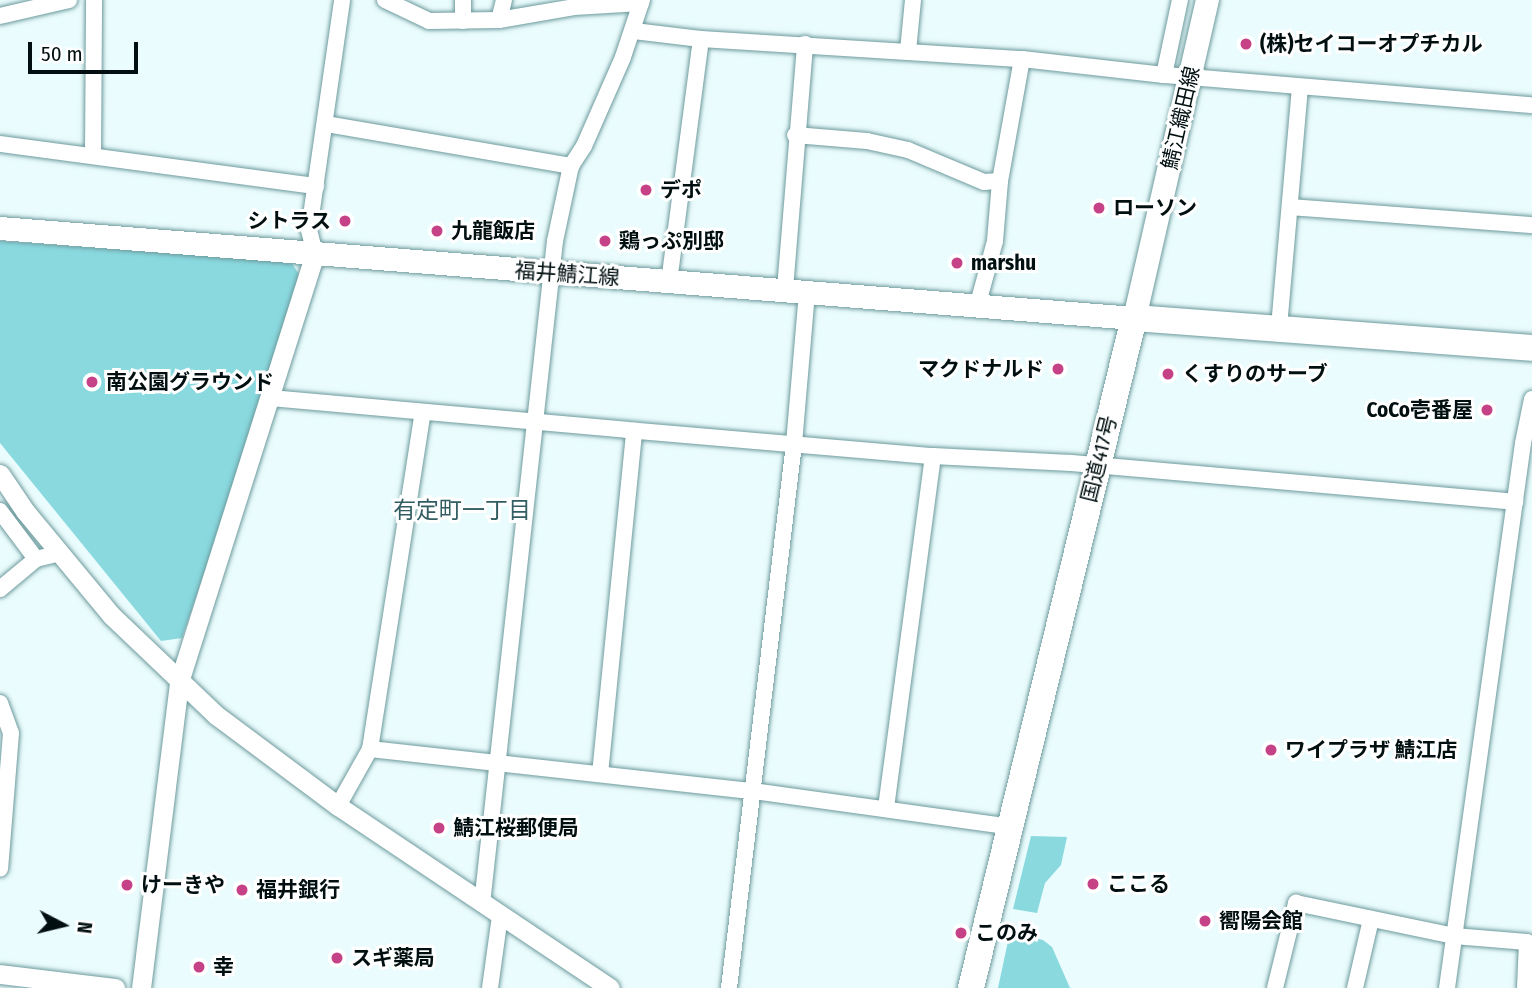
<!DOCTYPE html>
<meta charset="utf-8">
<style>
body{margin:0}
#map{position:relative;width:1532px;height:988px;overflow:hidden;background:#eafcfd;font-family:"Fira Sans Condensed","Noto Sans JP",sans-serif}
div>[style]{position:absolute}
.green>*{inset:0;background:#89d9df}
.roads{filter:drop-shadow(0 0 2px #6d9a9d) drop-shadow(0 0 2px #6d9a9d)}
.minor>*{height:16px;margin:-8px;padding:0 8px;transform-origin:8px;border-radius:8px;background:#fff}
.tertiary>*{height:19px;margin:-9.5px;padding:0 9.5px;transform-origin:9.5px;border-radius:9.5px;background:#fff}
.secondary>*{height:23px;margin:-11.5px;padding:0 11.5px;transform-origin:11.5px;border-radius:11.5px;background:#fff}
.trunk>*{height:26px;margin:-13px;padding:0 13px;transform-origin:13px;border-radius:13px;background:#fff}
.dots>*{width:19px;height:19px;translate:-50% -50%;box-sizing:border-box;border:4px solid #fff;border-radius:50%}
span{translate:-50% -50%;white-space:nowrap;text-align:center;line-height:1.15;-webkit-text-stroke:6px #fff;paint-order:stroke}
.poi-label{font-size:21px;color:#010f10;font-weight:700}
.left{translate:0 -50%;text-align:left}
.right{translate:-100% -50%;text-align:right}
.street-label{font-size:21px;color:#010f10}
.neighbourhood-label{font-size:23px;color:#325d61}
.north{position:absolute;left:28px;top:890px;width:70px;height:70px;-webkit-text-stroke:5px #fff;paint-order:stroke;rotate:97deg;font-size:19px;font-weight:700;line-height:28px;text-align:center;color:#010f10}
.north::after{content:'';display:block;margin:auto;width:24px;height:32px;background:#010f10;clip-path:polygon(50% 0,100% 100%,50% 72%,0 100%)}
.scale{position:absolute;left:28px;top:42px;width:110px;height:32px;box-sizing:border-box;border:4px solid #010f10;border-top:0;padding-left:9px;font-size:21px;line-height:24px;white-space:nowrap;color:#010f10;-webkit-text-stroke:5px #fff;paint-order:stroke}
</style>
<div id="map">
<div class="green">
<div style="clip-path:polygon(0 241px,291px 262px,304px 282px,182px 638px,161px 641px,0 443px)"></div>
<div style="clip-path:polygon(1031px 836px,1067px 837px,1061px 865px,1045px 883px,1037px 913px,1013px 909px)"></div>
<div style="clip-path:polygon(1010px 932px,1043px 940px,1052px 947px,1070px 988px,998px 988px)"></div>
</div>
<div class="roads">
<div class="minor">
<div style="left:385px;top:0;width:49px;rotate:25.5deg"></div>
<div style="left:429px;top:21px;width:70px;rotate:-0.8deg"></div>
<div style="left:499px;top:20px;width:76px;rotate:-9.8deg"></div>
<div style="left:574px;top:7px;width:67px;rotate:-3.4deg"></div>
<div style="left:463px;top:0;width:21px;rotate:90deg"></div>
<div style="left:0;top:16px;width:71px;rotate:-13.1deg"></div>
<div style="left:499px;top:20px;width:21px;rotate:-76deg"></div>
<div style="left:634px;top:31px;width:67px;rotate:6.8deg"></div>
<div style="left:701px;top:39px;width:322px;rotate:3.6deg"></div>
<div style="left:1022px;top:59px;width:143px;rotate:6.4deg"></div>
<div style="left:1164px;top:75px;width:369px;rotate:4.7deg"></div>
<div style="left:908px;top:51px;width:51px;rotate:-84.4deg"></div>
<div style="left:1164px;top:75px;width:77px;rotate:-78deg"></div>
<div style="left:326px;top:124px;width:249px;rotate:9.7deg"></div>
<div style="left:795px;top:135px;width:72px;rotate:4.8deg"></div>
<div style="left:867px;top:141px;width:42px;rotate:12.4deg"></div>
<div style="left:908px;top:150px;width:82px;rotate:22.8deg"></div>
<div style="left:984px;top:182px;width:16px;rotate:-4deg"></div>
<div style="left:0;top:144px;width:319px;rotate:7.6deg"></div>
<div style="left:93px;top:154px;width:154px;rotate:-89.6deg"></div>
<div style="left:1291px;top:207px;width:242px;rotate:4.3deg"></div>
<div style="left:315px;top:254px;width:25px;rotate:-104deg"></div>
<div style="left:309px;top:230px;width:232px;rotate:-81.8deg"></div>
<div style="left:669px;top:282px;width:245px;rotate:-82.5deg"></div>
<div style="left:785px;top:289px;width:246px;rotate:-85.3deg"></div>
<div style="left:977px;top:307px;width:68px;rotate:-74.7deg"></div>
<div style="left:995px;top:241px;width:60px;rotate:-85.2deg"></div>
<div style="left:1000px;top:181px;width:124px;rotate:-79.8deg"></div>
<div style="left:1279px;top:327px;width:241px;rotate:-85deg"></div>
<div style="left:270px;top:398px;width:358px;rotate:5.1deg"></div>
<div style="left:627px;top:430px;width:307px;rotate:4.9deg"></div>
<div style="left:933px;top:456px;width:138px;rotate:2.9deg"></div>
<div style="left:1071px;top:463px;width:446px;rotate:5deg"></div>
<div style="left:0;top:511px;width:60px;rotate:53.1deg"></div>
<div style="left:0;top:589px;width:47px;rotate:-39.8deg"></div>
<div style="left:36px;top:559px;width:25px;rotate:-14deg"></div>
<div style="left:0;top:703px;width:32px;rotate:70deg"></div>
<div style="left:11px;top:733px;width:136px;rotate:94.6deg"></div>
<div style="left:370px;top:749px;width:341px;rotate:-81.1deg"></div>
<div style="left:600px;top:774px;width:345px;rotate:-84.3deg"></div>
<div style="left:338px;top:806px;width:65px;rotate:-60.7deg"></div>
<div style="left:370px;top:749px;width:385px;rotate:6.3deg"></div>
<div style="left:753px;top:791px;width:260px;rotate:7.9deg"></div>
<div style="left:886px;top:808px;width:355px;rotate:-82.4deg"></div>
<div style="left:482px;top:904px;width:667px;rotate:-83.72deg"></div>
<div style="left:555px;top:241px;width:77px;rotate:-78deg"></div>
<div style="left:571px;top:166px;width:24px;rotate:-57deg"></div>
<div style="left:584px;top:146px;width:97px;rotate:-66.3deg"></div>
<div style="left:623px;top:57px;width:60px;rotate:-71.6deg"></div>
<div style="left:490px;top:988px;width:73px;rotate:-82.1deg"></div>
<div style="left:729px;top:988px;width:548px;rotate:-83.19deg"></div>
<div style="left:794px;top:444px;width:154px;rotate:-85.1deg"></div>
<div style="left:1275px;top:988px;width:88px;rotate:-76.1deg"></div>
<div style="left:1296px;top:903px;width:161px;rotate:11.8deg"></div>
<div style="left:1454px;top:936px;width:73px;rotate:4.7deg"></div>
<div style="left:1527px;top:942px;width:46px;rotate:92.5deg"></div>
<div style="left:1355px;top:988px;width:71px;rotate:-76.9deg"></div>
<div style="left:1447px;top:988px;width:550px;rotate:-82.06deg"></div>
<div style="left:1523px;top:443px;width:45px;rotate:-78.4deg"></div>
</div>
<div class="tertiary">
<div style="left:0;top:474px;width:45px;rotate:56deg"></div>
<div style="left:25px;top:511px;width:136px;rotate:50.4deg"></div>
<div style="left:112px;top:616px;width:144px;rotate:43.6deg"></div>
<div style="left:216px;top:715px;width:152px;rotate:36.7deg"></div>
<div style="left:338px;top:806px;width:327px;rotate:33.8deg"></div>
<div style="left:0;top:974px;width:116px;rotate:6.9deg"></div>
<div style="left:141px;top:988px;width:308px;rotate:-82.9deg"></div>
<div style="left:179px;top:682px;width:449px;rotate:-72.4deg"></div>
</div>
<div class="secondary">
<div style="left:0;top:228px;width:1138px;rotate:4.54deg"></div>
<div style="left:1134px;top:318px;width:326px;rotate:-77.1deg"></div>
</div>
<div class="trunk">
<div style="left:971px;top:988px;width:690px;rotate:-76.33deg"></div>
<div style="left:1134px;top:318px;width:399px;rotate:4.3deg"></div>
</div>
</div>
<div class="dots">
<div style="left:1246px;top:44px;background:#c64287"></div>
<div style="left:646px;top:190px;background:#c64287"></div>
<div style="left:1099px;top:208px;background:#c64287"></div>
<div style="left:345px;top:221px;background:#c64287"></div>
<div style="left:437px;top:231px;background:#c64287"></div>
<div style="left:605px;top:241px;background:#c64287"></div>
<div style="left:957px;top:263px;background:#c64287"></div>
<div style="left:1058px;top:369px;background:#c64287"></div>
<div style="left:1168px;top:374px;background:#c64287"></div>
<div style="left:92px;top:382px;background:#c64287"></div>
<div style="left:1487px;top:410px;background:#c64287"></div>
<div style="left:1271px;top:750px;background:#c64287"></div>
<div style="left:439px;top:828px;background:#c64287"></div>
<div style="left:1093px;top:884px;background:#c64287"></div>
<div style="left:127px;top:885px;background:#c64287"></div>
<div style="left:242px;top:890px;background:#c64287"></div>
<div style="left:1205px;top:921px;background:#c64287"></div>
<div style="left:961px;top:933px;background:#c64287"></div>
<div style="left:337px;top:958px;background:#c64287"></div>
<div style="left:199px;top:967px;background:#c64287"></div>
</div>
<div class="poi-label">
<span class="left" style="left:1260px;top:44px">(株)セイコーオプチカル</span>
<span class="left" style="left:660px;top:190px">デポ</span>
<span class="left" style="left:1113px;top:208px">ローソン</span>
<span class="right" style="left:331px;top:221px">シトラス</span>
<span class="left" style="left:451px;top:231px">九龍飯店</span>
<span class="left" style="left:619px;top:241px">鶏っぷ別邸</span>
<span class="left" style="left:971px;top:263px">marshu</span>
<span class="right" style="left:1044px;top:369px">マクドナルド</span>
<span class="left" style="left:1182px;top:374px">くすりのサーブ</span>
<span class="left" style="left:106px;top:382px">南公園グラウンド</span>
<span class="right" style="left:1473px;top:410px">CoCo壱番屋</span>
<span class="left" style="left:1285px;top:750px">ワイプラザ 鯖江店</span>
<span class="left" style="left:453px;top:828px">鯖江桜郵便局</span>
<span class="left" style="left:1107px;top:884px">ここる</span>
<span class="left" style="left:141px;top:885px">けーきや</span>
<span class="left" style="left:256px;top:890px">福井銀行</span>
<span class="left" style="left:1219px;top:921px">嚮陽会館</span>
<span class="left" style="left:975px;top:933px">このみ</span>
<span class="left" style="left:351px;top:958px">スギ薬局</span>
<span class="left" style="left:213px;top:967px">幸</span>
</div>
<div class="street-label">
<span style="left:1181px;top:118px;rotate:-77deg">鯖江織田線</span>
<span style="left:567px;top:274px;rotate:4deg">福井鯖江線</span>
<span style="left:1099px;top:459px;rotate:-76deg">国道417号</span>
</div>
<div class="neighbourhood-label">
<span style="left:462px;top:510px">有定町一丁目</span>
</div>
<div class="north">N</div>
<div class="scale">50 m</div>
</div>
